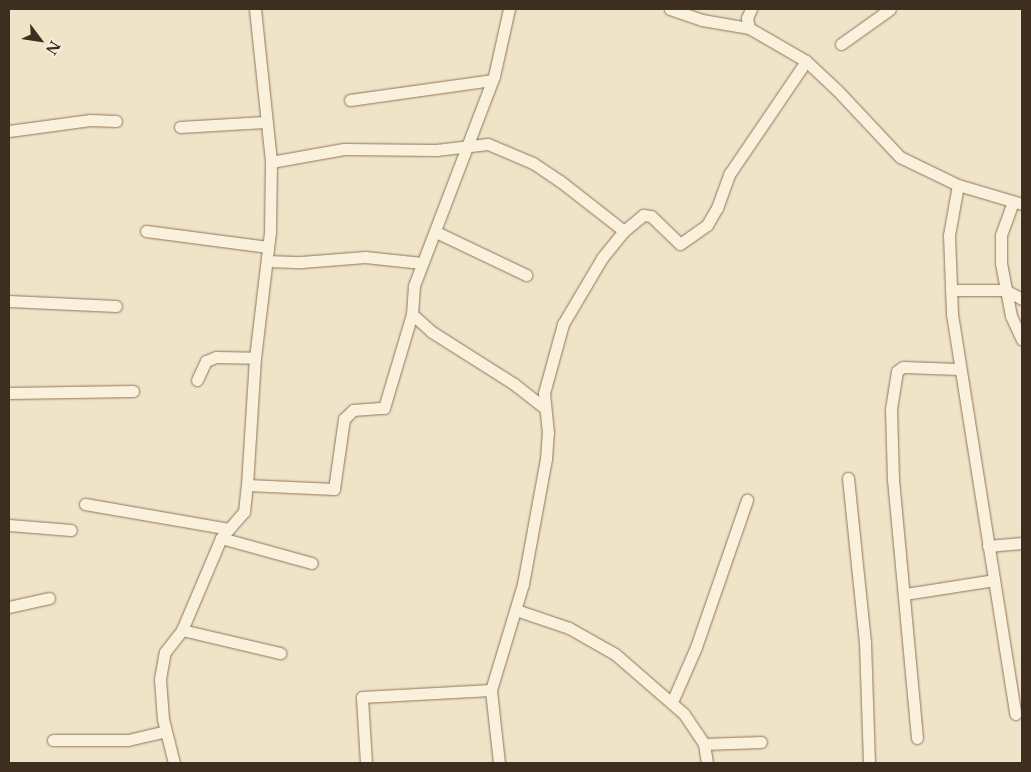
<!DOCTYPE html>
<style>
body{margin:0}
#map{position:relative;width:1031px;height:772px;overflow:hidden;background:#f0e4c8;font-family:"Libre Baskerville",serif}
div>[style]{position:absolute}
.roads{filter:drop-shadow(0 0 1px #8d765c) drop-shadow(0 0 1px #8d765c)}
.minor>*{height:11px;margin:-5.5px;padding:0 5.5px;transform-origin:5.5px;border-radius:5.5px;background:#faf1dc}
span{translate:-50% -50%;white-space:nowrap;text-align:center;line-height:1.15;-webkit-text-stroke:4.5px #f7eed8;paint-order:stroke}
.frame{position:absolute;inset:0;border:10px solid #3d2e20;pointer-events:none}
.north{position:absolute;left:15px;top:15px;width:50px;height:50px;-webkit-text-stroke:4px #f7eed8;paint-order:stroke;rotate:121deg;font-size:14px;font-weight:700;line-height:20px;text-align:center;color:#3d2e20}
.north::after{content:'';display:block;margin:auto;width:18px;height:22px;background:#3d2e20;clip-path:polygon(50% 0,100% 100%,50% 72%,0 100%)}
</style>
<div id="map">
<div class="roads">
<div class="minor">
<div style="left:255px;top:9px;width:154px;rotate:84deg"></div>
<div style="left:509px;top:9px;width:69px;rotate:102.6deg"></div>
<div style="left:494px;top:76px;width:225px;rotate:110.9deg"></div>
<div style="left:414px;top:286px;width:28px;rotate:94deg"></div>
<div style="left:412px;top:314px;width:27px;rotate:42deg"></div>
<div style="left:432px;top:332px;width:97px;rotate:32.4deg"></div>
<div style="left:514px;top:384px;width:39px;rotate:38deg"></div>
<div style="left:670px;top:9px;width:34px;rotate:19deg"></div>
<div style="left:702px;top:20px;width:48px;rotate:9.7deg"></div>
<div style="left:749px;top:28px;width:66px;rotate:30.1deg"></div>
<div style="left:806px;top:61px;width:42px;rotate:43.1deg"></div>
<div style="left:837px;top:90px;width:92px;rotate:46.8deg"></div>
<div style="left:900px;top:157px;width:64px;rotate:25.8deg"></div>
<div style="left:958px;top:185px;width:67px;rotate:16.5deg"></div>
<div style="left:749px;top:28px;width:10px;rotate:-101deg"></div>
<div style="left:747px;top:18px;width:10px;rotate:-66deg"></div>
<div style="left:841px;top:44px;width:60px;rotate:-35.5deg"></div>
<div style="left:350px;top:100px;width:143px;rotate:-8deg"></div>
<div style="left:180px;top:127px;width:85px;rotate:-3.4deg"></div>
<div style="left:9px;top:131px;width:82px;rotate:-7.7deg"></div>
<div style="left:90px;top:120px;width:26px;rotate:2deg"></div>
<div style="left:958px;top:185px;width:51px;rotate:100.2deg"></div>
<div style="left:949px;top:235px;width:79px;rotate:87.8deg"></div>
<div style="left:952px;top:314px;width:405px;rotate:81deg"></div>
<div style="left:1013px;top:202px;width:35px;rotate:110deg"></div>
<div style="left:1001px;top:235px;width:28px;rotate:90deg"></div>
<div style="left:1001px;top:263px;width:54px;rotate:79.3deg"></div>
<div style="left:1011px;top:316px;width:26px;rotate:65deg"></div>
<div style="left:146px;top:231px;width:123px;rotate:7.5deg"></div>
<div style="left:436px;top:232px;width:100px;rotate:25.5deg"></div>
<div style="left:267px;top:261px;width:34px;rotate:2deg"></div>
<div style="left:301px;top:262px;width:64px;rotate:-4.5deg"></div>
<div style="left:365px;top:257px;width:57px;rotate:6deg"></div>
<div style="left:951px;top:290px;width:54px"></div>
<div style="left:1005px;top:290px;width:19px;rotate:28deg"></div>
<div style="left:9px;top:301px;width:107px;rotate:2.7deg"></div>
<div style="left:197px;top:380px;width:21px;rotate:-65deg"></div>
<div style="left:206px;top:361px;width:11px;rotate:-22deg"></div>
<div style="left:216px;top:357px;width:39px;rotate:1deg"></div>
<div style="left:9px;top:393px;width:124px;rotate:-0.9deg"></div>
<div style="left:848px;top:478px;width:165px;rotate:84.1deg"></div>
<div style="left:865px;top:642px;width:121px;rotate:88.1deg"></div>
<div style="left:247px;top:485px;width:127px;rotate:-86.4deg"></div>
<div style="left:255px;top:358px;width:126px;rotate:-83.2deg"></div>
<div style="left:270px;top:233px;width:71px;rotate:-89.2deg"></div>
<div style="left:271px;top:162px;width:74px;rotate:-10.1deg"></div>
<div style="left:344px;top:149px;width:92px;rotate:0.6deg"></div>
<div style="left:436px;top:150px;width:52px;rotate:-6.6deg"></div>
<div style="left:488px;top:144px;width:49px;rotate:22.9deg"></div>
<div style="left:533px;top:163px;width:32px;rotate:34deg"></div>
<div style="left:560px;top:181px;width:81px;rotate:38deg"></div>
<div style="left:85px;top:504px;width:146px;rotate:9.8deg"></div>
<div style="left:9px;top:525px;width:62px;rotate:4.6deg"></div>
<div style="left:221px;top:538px;width:94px;rotate:15.4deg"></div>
<div style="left:988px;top:546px;width:34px;rotate:-5deg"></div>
<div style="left:905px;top:594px;width:90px;rotate:-8.9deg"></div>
<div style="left:9px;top:607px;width:41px;rotate:-12.7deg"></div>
<div style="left:516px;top:610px;width:56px;rotate:18.8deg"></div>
<div style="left:569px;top:628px;width:53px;rotate:29.5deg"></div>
<div style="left:615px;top:654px;width:91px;rotate:41deg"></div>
<div style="left:684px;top:714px;width:36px;rotate:56deg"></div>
<div style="left:704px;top:744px;width:19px;rotate:81deg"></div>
<div style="left:182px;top:630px;width:101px;rotate:13.2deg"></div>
<div style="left:672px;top:702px;width:60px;rotate:-66.4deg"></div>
<div style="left:696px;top:647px;width:156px;rotate:-70.9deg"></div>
<div style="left:917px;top:738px;width:259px;rotate:-95.3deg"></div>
<div style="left:893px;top:480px;width:71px;rotate:-91.6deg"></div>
<div style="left:891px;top:409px;width:38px;rotate:-81deg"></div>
<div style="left:897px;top:371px;width:7px;rotate:-34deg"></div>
<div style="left:903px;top:367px;width:56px;rotate:2deg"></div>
<div style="left:53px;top:740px;width:75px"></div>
<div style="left:128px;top:740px;width:39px;rotate:-13deg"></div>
<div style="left:704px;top:744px;width:57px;rotate:-2deg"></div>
<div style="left:174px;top:763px;width:45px;rotate:-104deg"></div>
<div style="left:163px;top:719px;width:40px;rotate:-94.3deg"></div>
<div style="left:160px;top:679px;width:27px;rotate:-80deg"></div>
<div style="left:165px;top:652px;width:28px;rotate:-52deg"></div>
<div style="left:182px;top:630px;width:100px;rotate:-67deg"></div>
<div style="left:221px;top:538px;width:35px;rotate:-49deg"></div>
<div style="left:244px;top:512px;width:27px;rotate:-84deg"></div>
<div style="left:247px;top:485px;width:87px;rotate:2.6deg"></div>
<div style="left:334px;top:489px;width:71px;rotate:-81.9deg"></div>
<div style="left:344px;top:419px;width:13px;rotate:-45deg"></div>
<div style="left:353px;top:410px;width:31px;rotate:-4deg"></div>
<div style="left:384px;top:408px;width:98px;rotate:-73.4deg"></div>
<div style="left:366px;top:763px;width:66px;rotate:-93.5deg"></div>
<div style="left:362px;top:697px;width:129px;rotate:-3.1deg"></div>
<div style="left:499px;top:763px;width:73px;rotate:-96.3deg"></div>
<div style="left:491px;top:690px;width:111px;rotate:-73.2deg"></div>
<div style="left:523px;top:584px;width:127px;rotate:-79.6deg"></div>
<div style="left:546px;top:459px;width:26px;rotate:-86deg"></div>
<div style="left:548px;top:433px;width:40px;rotate:-95.7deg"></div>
<div style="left:544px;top:393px;width:72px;rotate:-74.6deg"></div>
<div style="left:563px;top:324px;width:77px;rotate:-59.4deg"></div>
<div style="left:602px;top:258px;width:35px;rotate:-51deg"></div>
<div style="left:624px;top:231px;width:25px;rotate:-40deg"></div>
<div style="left:643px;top:215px;width:8px;rotate:7deg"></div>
<div style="left:651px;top:216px;width:40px;rotate:44deg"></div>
<div style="left:680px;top:244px;width:33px;rotate:-35deg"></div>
<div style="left:707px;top:225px;width:20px;rotate:-60deg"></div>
<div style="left:717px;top:208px;width:37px;rotate:-70deg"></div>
<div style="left:730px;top:173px;width:135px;rotate:-55.8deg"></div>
</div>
</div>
<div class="frame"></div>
<div class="north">N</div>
</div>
